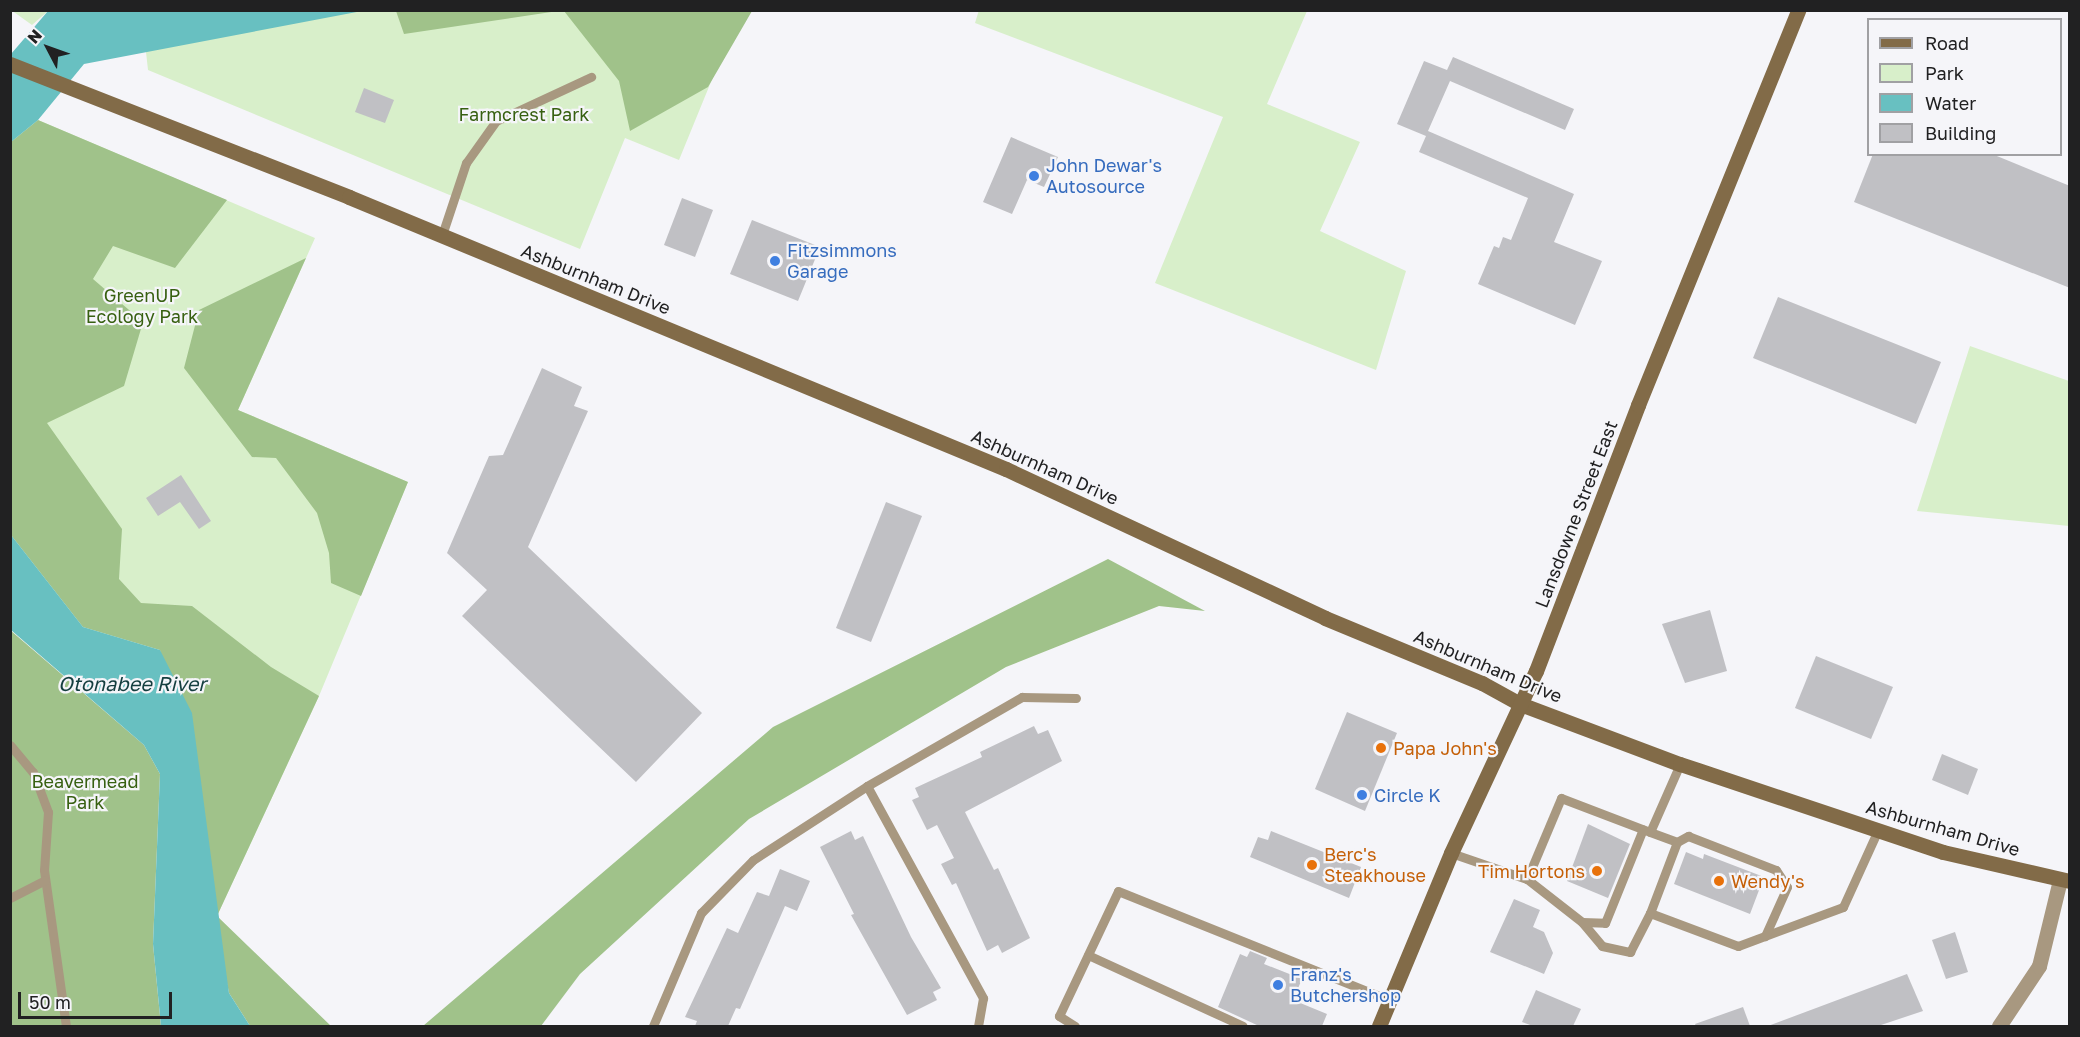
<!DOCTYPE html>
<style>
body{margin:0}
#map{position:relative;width:2080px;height:1037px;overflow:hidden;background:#f5f5f9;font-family:"Golos Text",sans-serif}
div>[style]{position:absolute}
.green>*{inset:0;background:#d8efca}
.forest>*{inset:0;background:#a0c28a}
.water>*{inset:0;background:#68c0c1}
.building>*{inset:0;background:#c0c0c4}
.service>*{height:9px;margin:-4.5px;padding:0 4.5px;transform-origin:4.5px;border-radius:4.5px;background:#a89880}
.tertiary>*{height:15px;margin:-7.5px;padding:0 7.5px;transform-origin:7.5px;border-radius:7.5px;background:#a89880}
.secondary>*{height:15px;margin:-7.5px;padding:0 7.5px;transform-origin:7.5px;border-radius:7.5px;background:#826b48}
.dots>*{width:16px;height:16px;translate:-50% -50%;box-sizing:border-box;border:3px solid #f5f5f9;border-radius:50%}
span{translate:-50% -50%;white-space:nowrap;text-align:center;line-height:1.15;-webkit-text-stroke:4.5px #f5f5f9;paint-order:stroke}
.park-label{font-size:18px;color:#376011}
.shop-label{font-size:18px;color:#366cbe}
.left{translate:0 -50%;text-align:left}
.street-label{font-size:18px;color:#212122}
.food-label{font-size:18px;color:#c56008}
.right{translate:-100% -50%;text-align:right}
.water-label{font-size:20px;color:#143e3f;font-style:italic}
.frame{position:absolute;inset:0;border:12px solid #212122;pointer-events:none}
.legend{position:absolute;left:1867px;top:18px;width:195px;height:138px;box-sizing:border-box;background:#f5f5f9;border:2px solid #a0a0a3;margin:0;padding:8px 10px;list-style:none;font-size:18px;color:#212122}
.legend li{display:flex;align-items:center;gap:12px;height:30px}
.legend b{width:30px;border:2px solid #a0a0a3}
.north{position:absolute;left:18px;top:18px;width:60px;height:60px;-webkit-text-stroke:4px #f5f5f9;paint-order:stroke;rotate:311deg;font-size:16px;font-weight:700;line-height:24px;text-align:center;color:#212122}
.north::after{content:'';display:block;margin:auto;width:21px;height:27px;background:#212122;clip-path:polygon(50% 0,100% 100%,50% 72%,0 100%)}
.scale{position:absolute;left:18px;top:992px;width:154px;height:27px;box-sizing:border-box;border:3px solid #212122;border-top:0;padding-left:8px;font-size:18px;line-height:21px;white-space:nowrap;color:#212122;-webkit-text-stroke:4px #f5f5f9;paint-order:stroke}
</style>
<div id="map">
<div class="green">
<div style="clip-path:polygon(11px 10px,48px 10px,48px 11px,32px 25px)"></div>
<div style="clip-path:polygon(979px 10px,1307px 11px,1267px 104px,1360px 142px,1320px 231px,1406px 271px,1376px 370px,1155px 283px,1223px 117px,975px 23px)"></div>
<div style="clip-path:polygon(159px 11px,740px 11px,679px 160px,625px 138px,580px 249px,148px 70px,146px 52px)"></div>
<div style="clip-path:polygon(38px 120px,315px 238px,238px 410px,408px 482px,319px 696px,217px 916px,192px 713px,160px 650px,83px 627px,11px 535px,11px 142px)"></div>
<div style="clip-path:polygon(1970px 346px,2069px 381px,2069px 526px,1917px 511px)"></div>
</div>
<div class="forest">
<div style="clip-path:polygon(396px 11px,396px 10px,558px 11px,404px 34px)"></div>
<div style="clip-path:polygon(564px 11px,752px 11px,708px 87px,630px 131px,619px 81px)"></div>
<div style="clip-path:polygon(38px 120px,227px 200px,175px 268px,113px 246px,93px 279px,143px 322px,124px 386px,47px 423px,122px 529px,119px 579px,141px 603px,192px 606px,271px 667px,319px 696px,217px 916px,331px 1026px,250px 1026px,229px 993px,160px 650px,83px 627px,11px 535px,11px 142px)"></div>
<div style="clip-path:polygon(306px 258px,238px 410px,408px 482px,361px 596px,331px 583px,329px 553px,317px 513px,276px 458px,252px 457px,184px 368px,199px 310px)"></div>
<div style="clip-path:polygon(1108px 559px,1205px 611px,1159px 606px,1006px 667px,749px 819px,580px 974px,541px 1026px,423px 1026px,773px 727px)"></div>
<div style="clip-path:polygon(10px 630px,144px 745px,160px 774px,153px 944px,161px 1026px,11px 1026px)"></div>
</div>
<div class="water">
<div style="clip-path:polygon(48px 11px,362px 11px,84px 64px,38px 120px,11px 142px,11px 54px)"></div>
<div style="clip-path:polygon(11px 535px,83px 627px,160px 650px,192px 713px,229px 993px,250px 1026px,161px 1026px,153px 944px,160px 774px,144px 745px,11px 630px)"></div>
</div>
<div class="building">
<div style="clip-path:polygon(1453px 57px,1574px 109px,1565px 130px,1450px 81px,1428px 131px,1574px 194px,1554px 242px,1602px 261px,1575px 325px,1478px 284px,1494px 246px,1499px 248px,1503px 237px,1511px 240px,1528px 198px,1419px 152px,1426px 136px,1397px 124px,1424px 61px,1447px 70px)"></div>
<div style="clip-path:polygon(364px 88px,394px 100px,385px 123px,355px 112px)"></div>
<div style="clip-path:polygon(1011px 137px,1058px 157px,1044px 187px,1027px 180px,1012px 214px,983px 202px)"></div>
<div style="clip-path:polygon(1873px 154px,1992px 154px,2070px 186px,2070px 288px,1854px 202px)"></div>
<div style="clip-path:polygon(682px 198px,713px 210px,695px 257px,664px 245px)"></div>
<div style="clip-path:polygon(752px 220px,820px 247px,798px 301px,730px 274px)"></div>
<div style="clip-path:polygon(1778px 297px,1941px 362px,1916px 424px,1753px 358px)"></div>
<div style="clip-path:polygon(542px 368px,582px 387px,574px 406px,588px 411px,528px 547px,702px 713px,636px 782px,462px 616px,487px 590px,447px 553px,489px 456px,503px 455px)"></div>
<div style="clip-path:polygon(181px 475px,211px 521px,199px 529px,180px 502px,158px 516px,146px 498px)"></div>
<div style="clip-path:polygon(886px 502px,922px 516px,871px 642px,836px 628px)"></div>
<div style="clip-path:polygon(1710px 610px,1727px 671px,1685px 683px,1662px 624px)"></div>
<div style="clip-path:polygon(1816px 656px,1893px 687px,1871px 739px,1795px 708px)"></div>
<div style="clip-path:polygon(1347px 712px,1397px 733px,1365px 811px,1315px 789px)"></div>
<div style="clip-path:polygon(1034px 726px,1038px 734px,1048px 730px,1062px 761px,965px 812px,994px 870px,998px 868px,1030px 938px,1002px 953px,998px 945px,987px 951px,956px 883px,952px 885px,941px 864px,954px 858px,937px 825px,927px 830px,912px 800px,919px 797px,915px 788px,982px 757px,980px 752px)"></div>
<div style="clip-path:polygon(1942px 754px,1978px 769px,1968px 795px,1932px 780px)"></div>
<div style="clip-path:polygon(1588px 824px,1630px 844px,1608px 898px,1567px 881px)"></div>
<div style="clip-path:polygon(851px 831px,855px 840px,863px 836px,911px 937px,941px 988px,933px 992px,937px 1000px,907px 1015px,851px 915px,854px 914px,820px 847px)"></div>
<div style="clip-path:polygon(1271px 831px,1361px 867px,1349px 898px,1250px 857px,1258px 837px,1268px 840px)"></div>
<div style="clip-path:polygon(1686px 852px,1703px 859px,1704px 854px,1764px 877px,1750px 914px,1674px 884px)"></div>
<div style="clip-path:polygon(780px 869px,810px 881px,797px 911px,785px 906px,740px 1009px,736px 1008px,728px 1026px,695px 1026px,697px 1021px,685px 1017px,727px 928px,738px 933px,757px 892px,769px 896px)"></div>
<div style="clip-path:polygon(1514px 899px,1540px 910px,1533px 927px,1544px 932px,1553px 953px,1544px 974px,1490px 952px)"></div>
<div style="clip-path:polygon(1955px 932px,1968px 972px,1946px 979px,1932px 940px)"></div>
<div style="clip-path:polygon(1250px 951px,1267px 958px,1264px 964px,1302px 979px,1293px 1000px,1327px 1014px,1322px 1026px,1259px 1026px,1218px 1007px,1240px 954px,1247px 957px)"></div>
<div style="clip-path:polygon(1907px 974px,1923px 1011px,1878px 1026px,1768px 1026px)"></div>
<div style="clip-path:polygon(1536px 990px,1581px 1009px,1573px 1026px,1533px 1026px,1522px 1022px)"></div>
<div style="clip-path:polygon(1743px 1007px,1750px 1026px,1696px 1026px,1695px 1024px)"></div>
</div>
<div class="service">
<div style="left:442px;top:235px;width:76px;rotate:-71.6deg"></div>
<div style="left:466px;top:163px;width:52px;rotate:-54.5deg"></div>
<div style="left:496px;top:121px;width:105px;rotate:-24.9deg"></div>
<div style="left:10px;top:745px;width:35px;rotate:50deg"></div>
<div style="left:33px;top:772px;width:43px;rotate:69.4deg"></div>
<div style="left:48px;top:812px;width:58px;rotate:93.9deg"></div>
<div style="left:44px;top:870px;width:158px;rotate:82deg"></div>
<div style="left:1680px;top:764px;width:74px;rotate:113.8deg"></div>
<div style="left:1650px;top:832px;width:29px;rotate:20deg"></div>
<div style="left:1677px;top:842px;width:76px;rotate:110.8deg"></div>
<div style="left:1650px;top:913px;width:94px;rotate:20.6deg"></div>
<div style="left:1738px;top:946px;width:112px;rotate:-20.4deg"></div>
<div style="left:1843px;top:907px;width:85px;rotate:-65.6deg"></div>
<div style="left:867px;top:786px;width:242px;rotate:61.3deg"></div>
<div style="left:983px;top:998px;width:28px;rotate:100deg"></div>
<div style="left:1677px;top:842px;width:13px;rotate:-29deg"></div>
<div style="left:1688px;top:836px;width:94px;rotate:21.1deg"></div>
<div style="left:1776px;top:870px;width:20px;rotate:57deg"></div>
<div style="left:1787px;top:887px;width:54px;rotate:114.2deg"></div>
<div style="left:1451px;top:853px;width:80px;rotate:18.9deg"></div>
<div style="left:1527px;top:879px;width:88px;rotate:-67.2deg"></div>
<div style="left:1561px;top:798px;width:95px;rotate:20.9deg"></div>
<div style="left:1527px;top:879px;width:70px;rotate:38deg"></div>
<div style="left:1582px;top:922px;width:31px;rotate:50deg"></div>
<div style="left:1602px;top:946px;width:29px;rotate:12deg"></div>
<div style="left:1630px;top:952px;width:44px;rotate:-62.9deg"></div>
<div style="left:10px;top:898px;width:39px;rotate:-27deg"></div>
<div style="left:1582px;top:922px;width:23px;rotate:2deg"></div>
<div style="left:1605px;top:923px;width:101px;rotate:-68deg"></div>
<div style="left:1088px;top:955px;width:170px;rotate:24.6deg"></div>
<div style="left:653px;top:1026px;width:123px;rotate:-67deg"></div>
<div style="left:701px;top:913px;width:74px;rotate:-45.5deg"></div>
<div style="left:753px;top:860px;width:136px;rotate:-33deg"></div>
<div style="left:867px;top:786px;width:179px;rotate:-29.9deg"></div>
<div style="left:1022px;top:697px;width:54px;rotate:1.1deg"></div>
<div style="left:1075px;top:1026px;width:19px;rotate:-148deg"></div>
<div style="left:1059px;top:1016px;width:138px;rotate:-64.7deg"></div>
<div style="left:1118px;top:891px;width:294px;rotate:21.9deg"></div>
</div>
<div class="tertiary">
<div style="left:1999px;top:1026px;width:72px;rotate:-56.3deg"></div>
<div style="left:2039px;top:966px;width:89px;rotate:-76.3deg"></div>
</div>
<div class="secondary">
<div style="left:10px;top:64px;width:364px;rotate:21.4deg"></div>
<div style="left:349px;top:197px;width:711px;rotate:22.49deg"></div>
<div style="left:1006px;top:469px;width:352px;rotate:25deg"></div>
<div style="left:1325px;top:618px;width:170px;rotate:22.5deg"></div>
<div style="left:1482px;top:683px;width:43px;rotate:28.9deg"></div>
<div style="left:1520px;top:704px;width:171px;rotate:20.6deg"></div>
<div style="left:1680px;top:764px;width:277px;rotate:18.5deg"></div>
<div style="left:1943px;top:852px;width:130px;rotate:12.9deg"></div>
<div style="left:1379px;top:1026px;width:187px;rotate:-67.4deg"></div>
<div style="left:1451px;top:853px;width:201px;rotate:-65deg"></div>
<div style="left:1536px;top:671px;width:285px;rotate:-69deg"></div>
<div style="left:1638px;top:405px;width:426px;rotate:-67.9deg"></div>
</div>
<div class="dots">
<div style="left:1034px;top:176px;background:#3f7fe0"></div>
<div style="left:775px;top:261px;background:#3f7fe0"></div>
<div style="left:1381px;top:748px;background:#e8710a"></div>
<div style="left:1362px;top:795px;background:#3f7fe0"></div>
<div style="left:1312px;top:865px;background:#e8710a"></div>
<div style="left:1597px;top:871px;background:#e8710a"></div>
<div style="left:1719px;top:881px;background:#e8710a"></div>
<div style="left:1278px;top:985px;background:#3f7fe0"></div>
</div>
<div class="park-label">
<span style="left:524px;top:114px">Farmcrest Park</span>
<span style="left:142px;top:306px">GreenUP<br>Ecology Park</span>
<span style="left:85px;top:792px">Beavermead<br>Park</span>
</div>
<div class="shop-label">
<span class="left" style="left:1046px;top:176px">John Dewar's<br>Autosource</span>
<span class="left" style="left:787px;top:261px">Fitzsimmons<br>Garage</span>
<span class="left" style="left:1374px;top:795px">Circle K</span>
<span class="left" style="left:1290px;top:985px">Franz's<br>Butchershop</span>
</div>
<div class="street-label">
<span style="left:596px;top:279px;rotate:22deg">Ashburnham Drive</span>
<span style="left:1045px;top:467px;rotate:24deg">Ashburnham Drive</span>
<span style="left:1576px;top:514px;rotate:-69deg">Lansdowne Street East</span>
<span style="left:1488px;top:666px;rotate:23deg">Ashburnham Drive</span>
<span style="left:1943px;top:828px;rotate:16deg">Ashburnham Drive</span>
</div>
<div class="food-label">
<span class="left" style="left:1393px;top:748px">Papa John's</span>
<span class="left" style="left:1324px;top:865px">Berc's<br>Steakhouse</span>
<span class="right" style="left:1585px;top:871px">Tim Hortons</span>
<span class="left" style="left:1731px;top:881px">Wendy's</span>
</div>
<div class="water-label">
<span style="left:132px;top:683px">Otonabee River</span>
</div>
<div class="frame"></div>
<ul class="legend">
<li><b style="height:8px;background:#826b48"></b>Road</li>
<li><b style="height:16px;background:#d8efca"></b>Park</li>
<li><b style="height:16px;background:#68c0c1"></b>Water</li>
<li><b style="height:16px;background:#c0c0c4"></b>Building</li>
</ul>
<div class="north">N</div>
<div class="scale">50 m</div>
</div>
